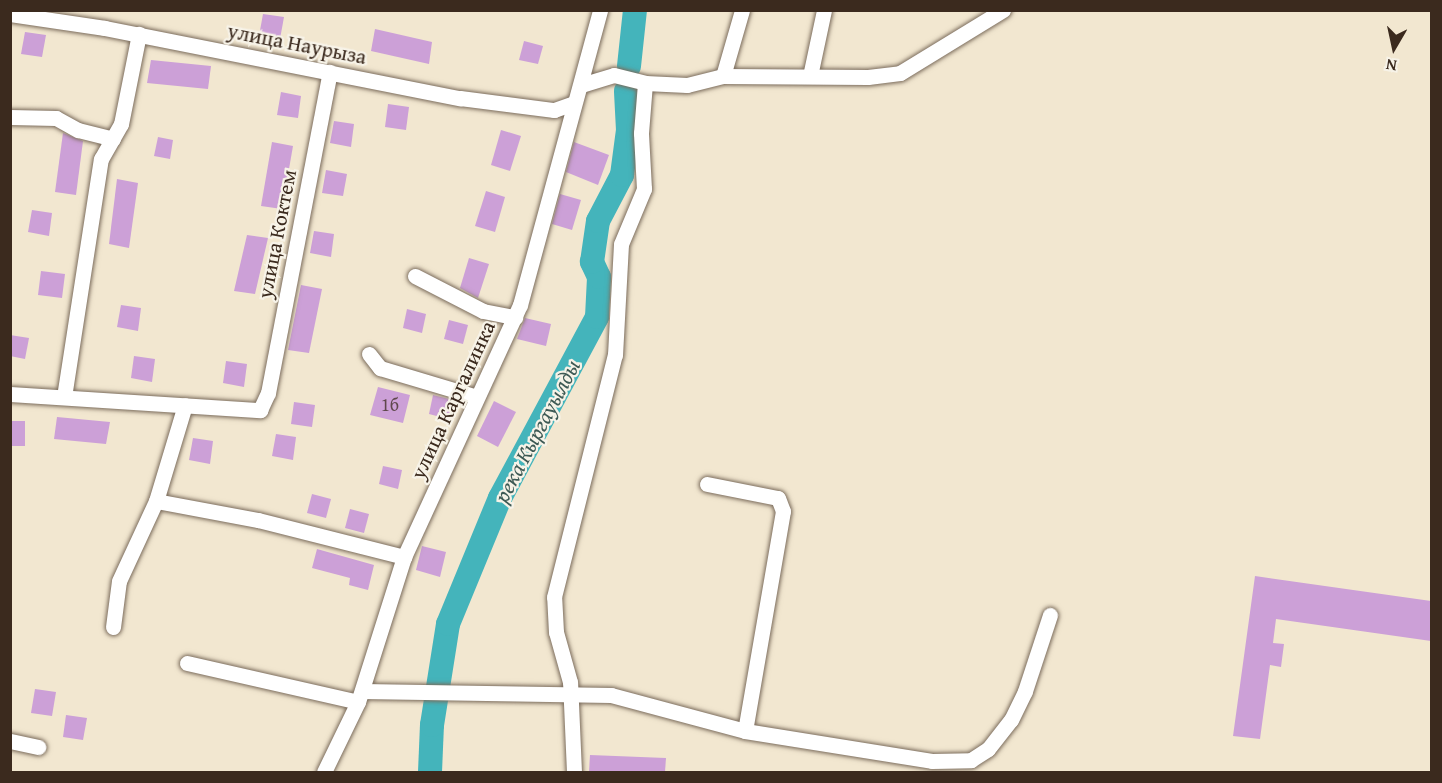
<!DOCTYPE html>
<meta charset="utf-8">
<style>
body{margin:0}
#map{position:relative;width:1442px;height:783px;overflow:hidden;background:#f2e7d0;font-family:"Gentium Book Plus",serif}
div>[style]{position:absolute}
.river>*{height:24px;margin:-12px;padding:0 12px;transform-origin:12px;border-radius:12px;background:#44b4bb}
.building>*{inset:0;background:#cca0d7}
.roads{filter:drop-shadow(0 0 2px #7b6c5c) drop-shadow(0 0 2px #7b6c5c)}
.minor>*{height:15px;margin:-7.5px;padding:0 7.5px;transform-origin:7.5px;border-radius:7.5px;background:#fff}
span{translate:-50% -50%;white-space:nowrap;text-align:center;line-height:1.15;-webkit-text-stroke:4.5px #f7f3e8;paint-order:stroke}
.number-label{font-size:18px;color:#5f484c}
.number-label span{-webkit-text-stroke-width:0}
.street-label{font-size:21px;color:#3b2a1e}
.water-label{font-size:22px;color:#3e5a55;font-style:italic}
.frame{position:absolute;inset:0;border:12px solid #3b2a1e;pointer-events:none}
.north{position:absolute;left:1364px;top:18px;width:60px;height:60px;-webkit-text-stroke:4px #f7f3e8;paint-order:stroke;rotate:189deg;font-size:16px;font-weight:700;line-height:24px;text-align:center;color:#3b2a1e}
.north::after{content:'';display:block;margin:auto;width:21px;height:27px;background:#3b2a1e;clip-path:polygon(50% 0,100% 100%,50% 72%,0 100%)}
</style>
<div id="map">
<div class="river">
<div style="left:629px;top:66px;width:56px;rotate:-83.9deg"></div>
<div style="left:430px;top:772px;width:47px;rotate:-87.6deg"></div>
<div style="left:432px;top:725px;width:102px;rotate:-81deg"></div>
<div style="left:448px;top:624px;width:136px;rotate:-67.6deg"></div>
<div style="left:500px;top:498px;width:205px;rotate:-61.8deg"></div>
<div style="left:597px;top:317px;width:40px;rotate:-87.1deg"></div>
<div style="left:599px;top:277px;width:17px;rotate:-115deg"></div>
<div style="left:592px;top:262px;width:41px;rotate:-81.7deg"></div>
<div style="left:598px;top:221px;width:52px;rotate:-62.4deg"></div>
<div style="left:622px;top:175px;width:45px;rotate:-82.4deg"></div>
<div style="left:628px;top:130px;width:39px;rotate:-93deg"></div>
</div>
<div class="building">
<div style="clip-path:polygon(263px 14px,284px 17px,280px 39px,259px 36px)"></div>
<div style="clip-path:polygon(375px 29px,432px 42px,429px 64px,371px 51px)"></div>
<div style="clip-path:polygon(25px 32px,46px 35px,42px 57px,21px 54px)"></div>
<div style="clip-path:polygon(524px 41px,543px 46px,538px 64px,519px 60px)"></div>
<div style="clip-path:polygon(151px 60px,211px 66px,208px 89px,147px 83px)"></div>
<div style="clip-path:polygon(281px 92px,301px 96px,298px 118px,277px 115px)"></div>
<div style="clip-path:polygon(388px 104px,409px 107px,406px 130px,385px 127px)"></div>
<div style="clip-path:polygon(334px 121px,354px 124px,351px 147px,330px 143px)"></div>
<div style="clip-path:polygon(501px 130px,521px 136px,510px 171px,491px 165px)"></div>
<div style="clip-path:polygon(63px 133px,83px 141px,76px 195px,55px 192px)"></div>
<div style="clip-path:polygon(158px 137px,173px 140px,170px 159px,154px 156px)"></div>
<div style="clip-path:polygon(272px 142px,293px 146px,282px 209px,261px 206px)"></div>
<div style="clip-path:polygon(574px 142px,609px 155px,598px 185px,566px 172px)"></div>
<div style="clip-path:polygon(326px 170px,347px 174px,343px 196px,322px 193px)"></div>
<div style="clip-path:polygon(117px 179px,138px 183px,129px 248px,109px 244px)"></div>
<div style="clip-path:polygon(486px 191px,505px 197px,495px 232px,475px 226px)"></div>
<div style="clip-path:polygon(560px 194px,581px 200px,572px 230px,552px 224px)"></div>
<div style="clip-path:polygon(32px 210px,52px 213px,49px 236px,28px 232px)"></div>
<div style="clip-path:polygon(314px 231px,334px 234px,331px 257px,310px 253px)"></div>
<div style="clip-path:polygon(247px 235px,268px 238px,255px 294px,234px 291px)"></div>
<div style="clip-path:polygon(469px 258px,489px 264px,478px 298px,460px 288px)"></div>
<div style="clip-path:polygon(41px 271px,65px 274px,62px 298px,38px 295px)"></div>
<div style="clip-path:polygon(301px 285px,322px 289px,309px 353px,288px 350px)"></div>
<div style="clip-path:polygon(121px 305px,141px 308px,138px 331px,117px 327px)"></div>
<div style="clip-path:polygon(407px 309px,426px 314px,422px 333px,403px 328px)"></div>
<div style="clip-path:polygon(525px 318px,551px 324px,546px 346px,517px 339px)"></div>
<div style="clip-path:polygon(449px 320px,468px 325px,463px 344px,444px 339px)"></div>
<div style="clip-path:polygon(10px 335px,29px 338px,25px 359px,10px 356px)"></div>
<div style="clip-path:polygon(134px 356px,155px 359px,152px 382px,131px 378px)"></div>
<div style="clip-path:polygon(226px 361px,247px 364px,244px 387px,223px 383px)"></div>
<div style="clip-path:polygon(378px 387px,410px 395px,403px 423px,370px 415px)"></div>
<div style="clip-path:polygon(433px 395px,453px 400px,448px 419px,429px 414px)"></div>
<div style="clip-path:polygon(494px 401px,516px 412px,498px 447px,477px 436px)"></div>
<div style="clip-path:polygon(294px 402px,315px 405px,312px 427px,291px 424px)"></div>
<div style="clip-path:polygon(57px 417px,110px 422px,106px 444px,54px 439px)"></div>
<div style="clip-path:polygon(10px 421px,25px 421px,25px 446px,10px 446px)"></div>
<div style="clip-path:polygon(276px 434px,296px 437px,293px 460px,272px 456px)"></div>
<div style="clip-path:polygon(193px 438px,213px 441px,210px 464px,189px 460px)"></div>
<div style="clip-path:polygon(383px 466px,402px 470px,398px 489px,379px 484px)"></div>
<div style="clip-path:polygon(312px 494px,331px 499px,326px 518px,307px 513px)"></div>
<div style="clip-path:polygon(350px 509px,369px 514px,364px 533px,345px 528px)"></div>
<div style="clip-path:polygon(422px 546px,446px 552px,440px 577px,416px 570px)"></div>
<div style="clip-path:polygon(317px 549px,374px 565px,368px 590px,349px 585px,350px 578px,312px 568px)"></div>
<div style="clip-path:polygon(1255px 576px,1431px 601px,1431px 641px,1276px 619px,1273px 643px,1284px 644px,1281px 667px,1270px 665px,1260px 739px,1233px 736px)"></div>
<div style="clip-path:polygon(35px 689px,56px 692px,52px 716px,31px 713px)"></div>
<div style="clip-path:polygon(66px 715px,87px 718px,83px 740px,63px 737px)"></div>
<div style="clip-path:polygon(590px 755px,666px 758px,665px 772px,589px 772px)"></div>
</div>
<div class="roads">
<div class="minor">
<div style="left:10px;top:14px;width:96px;rotate:8.4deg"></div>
<div style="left:105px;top:28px;width:362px;rotate:11.2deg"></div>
<div style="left:460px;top:98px;width:95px;rotate:7.3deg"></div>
<div style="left:554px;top:110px;width:21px;rotate:-19deg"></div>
<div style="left:723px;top:76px;width:69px;rotate:-73.9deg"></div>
<div style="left:810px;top:76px;width:67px;rotate:-78deg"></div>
<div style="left:581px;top:85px;width:34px;rotate:-17deg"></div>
<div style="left:614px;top:75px;width:32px;rotate:14deg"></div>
<div style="left:645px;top:83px;width:42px;rotate:2.7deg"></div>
<div style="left:687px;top:85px;width:37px;rotate:-14deg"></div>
<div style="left:723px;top:76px;width:145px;rotate:0.4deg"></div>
<div style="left:868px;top:77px;width:32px;rotate:-7deg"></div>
<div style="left:900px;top:73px;width:121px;rotate:-31.5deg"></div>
<div style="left:10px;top:117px;width:46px;rotate:1.2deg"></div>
<div style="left:56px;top:118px;width:25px;rotate:29deg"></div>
<div style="left:78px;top:130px;width:36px;rotate:14deg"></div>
<div style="left:415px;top:276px;width:76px;rotate:27.2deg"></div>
<div style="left:483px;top:311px;width:33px;rotate:11deg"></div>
<div style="left:369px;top:354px;width:18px;rotate:52deg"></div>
<div style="left:380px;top:368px;width:101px;rotate:16.6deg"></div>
<div style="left:10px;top:394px;width:251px;rotate:3.7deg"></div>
<div style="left:260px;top:410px;width:19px;rotate:-65deg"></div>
<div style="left:268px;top:393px;width:327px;rotate:-79.1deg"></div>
<div style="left:64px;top:397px;width:241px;rotate:-81.2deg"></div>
<div style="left:101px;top:159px;width:40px;rotate:-60.3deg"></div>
<div style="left:121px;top:124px;width:92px;rotate:-78.7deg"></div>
<div style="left:707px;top:484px;width:72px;rotate:11.2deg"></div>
<div style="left:778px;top:498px;width:14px;rotate:69deg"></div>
<div style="left:783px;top:511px;width:223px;rotate:99.8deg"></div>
<div style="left:156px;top:501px;width:104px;rotate:10.6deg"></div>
<div style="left:258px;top:520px;width:151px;rotate:14.2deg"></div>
<div style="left:404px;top:557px;width:277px;rotate:-65.3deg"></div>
<div style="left:520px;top:305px;width:306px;rotate:-74.8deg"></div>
<div style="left:113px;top:627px;width:46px;rotate:-82.6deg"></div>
<div style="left:119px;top:581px;width:88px;rotate:-65.2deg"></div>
<div style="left:156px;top:501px;width:100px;rotate:-73.2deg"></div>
<div style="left:187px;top:663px;width:175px;rotate:12.8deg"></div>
<div style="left:362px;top:691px;width:249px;rotate:0.9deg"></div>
<div style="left:611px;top:695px;width:139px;rotate:15deg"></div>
<div style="left:745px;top:731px;width:189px;rotate:9.1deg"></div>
<div style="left:932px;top:761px;width:39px;rotate:-1deg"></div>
<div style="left:971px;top:760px;width:20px;rotate:-33deg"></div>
<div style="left:988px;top:749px;width:37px;rotate:-52deg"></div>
<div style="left:1011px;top:720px;width:32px;rotate:-64deg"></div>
<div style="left:1025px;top:691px;width:80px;rotate:-71.8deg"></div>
<div style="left:10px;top:741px;width:29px;rotate:12deg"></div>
<div style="left:324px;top:772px;width:78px;rotate:-64.1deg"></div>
<div style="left:358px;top:702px;width:152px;rotate:-72.4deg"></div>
<div style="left:574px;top:772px;width:90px;rotate:-92.5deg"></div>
<div style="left:570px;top:682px;width:52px;rotate:-105.6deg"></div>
<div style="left:556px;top:632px;width:35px;rotate:-93deg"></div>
<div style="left:554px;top:597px;width:250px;rotate:-75.9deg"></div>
<div style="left:615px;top:355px;width:111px;rotate:-86.9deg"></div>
<div style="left:621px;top:244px;width:60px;rotate:-67.3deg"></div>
<div style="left:644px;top:189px;width:56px;rotate:-93.1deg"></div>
<div style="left:641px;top:133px;width:50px;rotate:-85.4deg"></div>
</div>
</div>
<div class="number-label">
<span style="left:390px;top:405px">1б</span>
</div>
<div class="street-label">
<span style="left:297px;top:44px;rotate:11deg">улица Наурыза</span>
<span style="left:277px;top:234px;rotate:-79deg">улица Коктем</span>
<span style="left:453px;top:400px;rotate:-65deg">улица Каргалинка</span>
</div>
<div class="water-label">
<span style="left:537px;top:431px;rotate:-62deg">река Кыргауылды</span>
</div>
<div class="frame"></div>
<div class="north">N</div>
</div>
